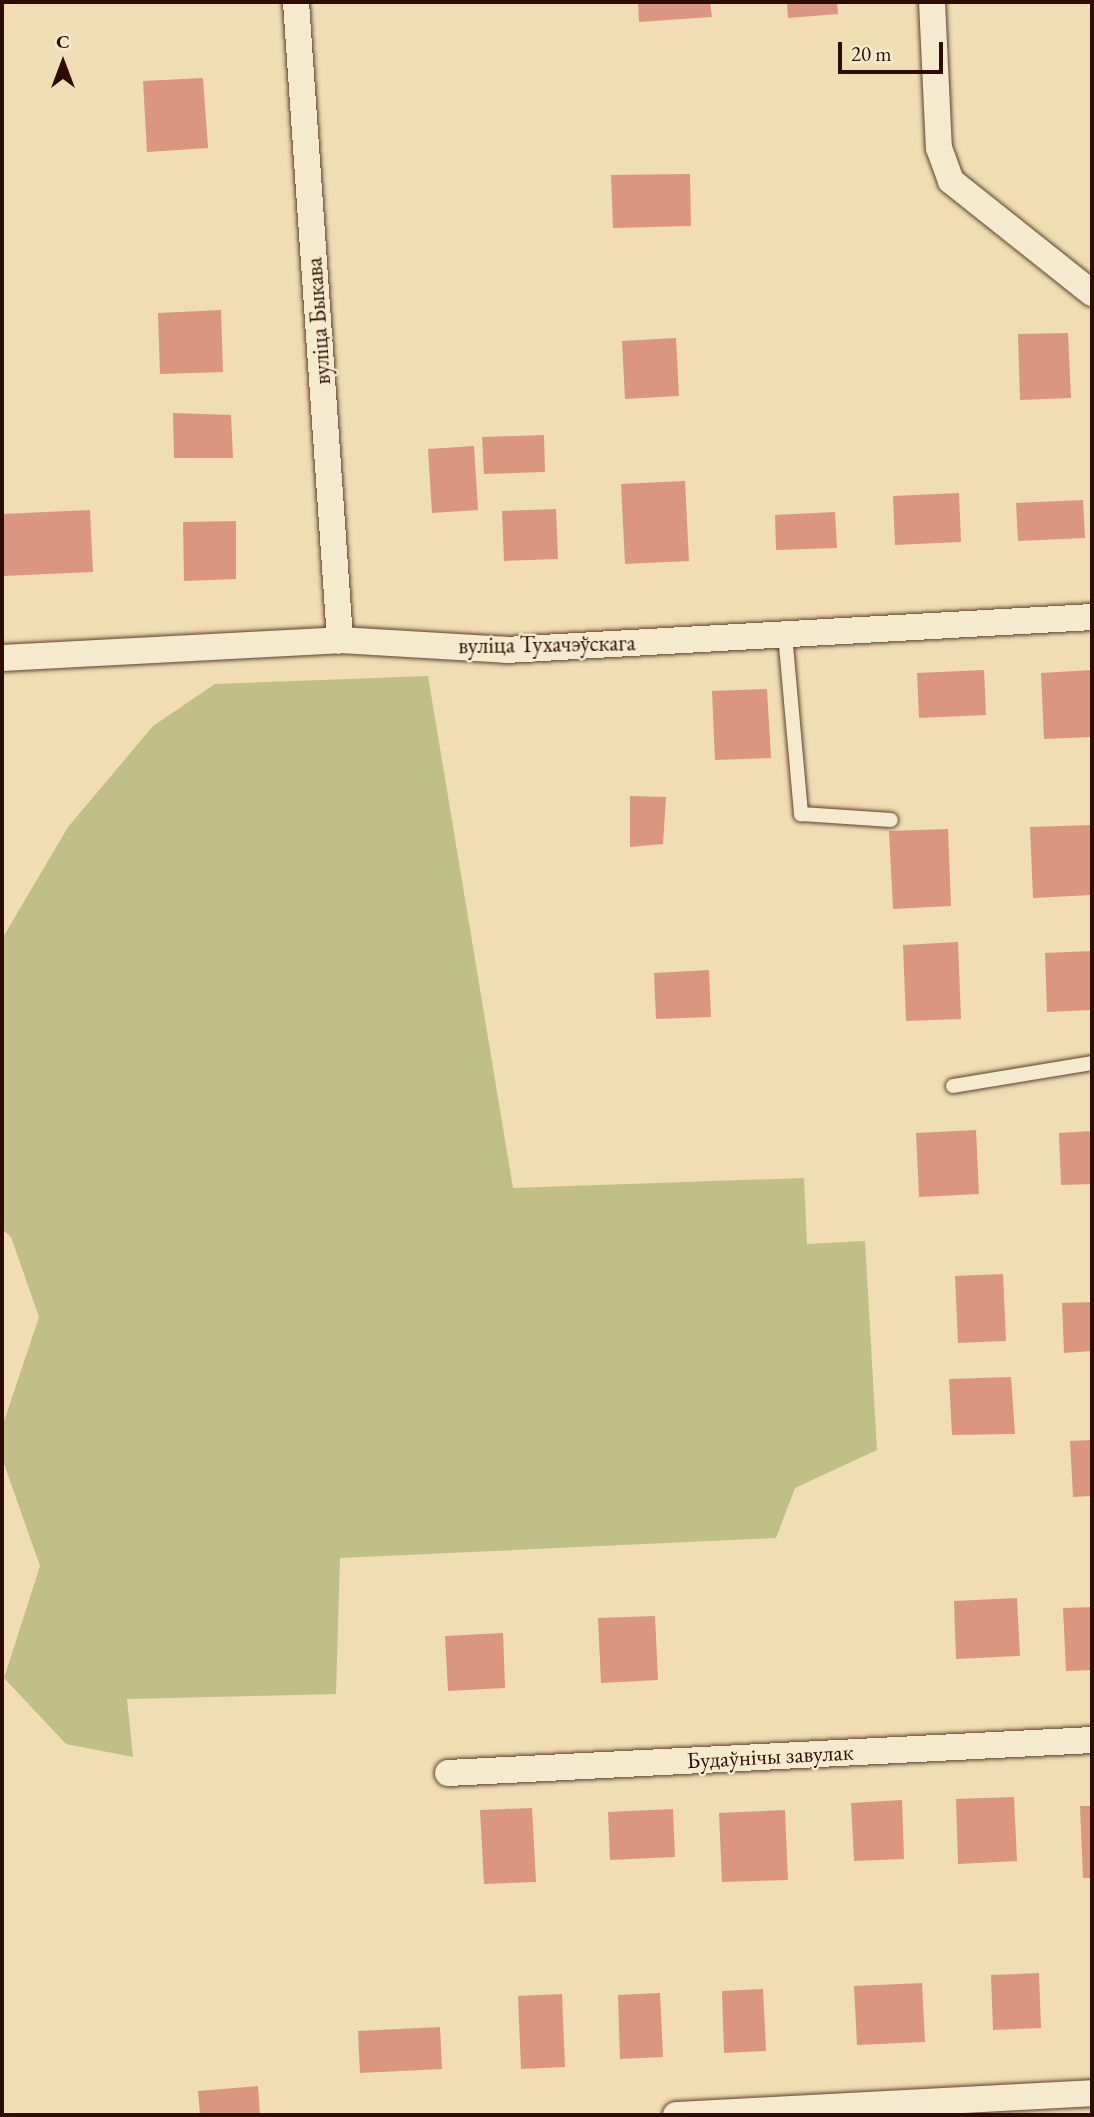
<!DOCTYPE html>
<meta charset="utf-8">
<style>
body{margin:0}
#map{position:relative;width:1094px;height:2117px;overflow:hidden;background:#f0ddb3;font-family:"EB Garamond",serif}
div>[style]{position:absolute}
.green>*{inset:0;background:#c1bf88}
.building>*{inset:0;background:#db9681}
.roads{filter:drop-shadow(0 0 2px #5e402e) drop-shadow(0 0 2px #5e402e)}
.service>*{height:14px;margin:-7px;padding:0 7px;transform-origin:7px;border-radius:7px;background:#f5e9ce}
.minor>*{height:26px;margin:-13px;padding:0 13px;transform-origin:13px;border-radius:13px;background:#f5e9ce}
span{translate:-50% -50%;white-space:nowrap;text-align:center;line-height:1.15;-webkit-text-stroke:5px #f5e9ce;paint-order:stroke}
.street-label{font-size:23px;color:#2d0c01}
.frame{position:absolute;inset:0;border:4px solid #2d0c01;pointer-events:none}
.north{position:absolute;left:28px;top:28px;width:70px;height:70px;-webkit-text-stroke:5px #f5e9ce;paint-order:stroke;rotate:0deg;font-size:19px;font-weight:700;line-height:28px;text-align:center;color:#2d0c01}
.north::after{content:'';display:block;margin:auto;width:24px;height:32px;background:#2d0c01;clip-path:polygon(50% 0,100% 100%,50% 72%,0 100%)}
.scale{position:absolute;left:838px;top:42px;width:105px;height:32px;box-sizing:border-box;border:4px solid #2d0c01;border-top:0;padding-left:9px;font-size:21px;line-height:24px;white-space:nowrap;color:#2d0c01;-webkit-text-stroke:5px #f5e9ce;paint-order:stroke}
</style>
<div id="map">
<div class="green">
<div style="clip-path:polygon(428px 676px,513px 1188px,804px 1178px,807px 1244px,865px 1241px,877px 1450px,795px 1488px,776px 1538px,340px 1558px,336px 1694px,127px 1699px,133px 1757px,66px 1744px,4px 1678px,40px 1566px,2px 1458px,2px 1427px,39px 1317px,11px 1237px,2px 1229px,2px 939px,68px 827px,153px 726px,215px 684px)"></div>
</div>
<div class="building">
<div style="clip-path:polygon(638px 2px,710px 2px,712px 17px,639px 22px)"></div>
<div style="clip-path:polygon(787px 2px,837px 2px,838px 14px,788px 18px)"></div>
<div style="clip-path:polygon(203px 78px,208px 148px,147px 152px,143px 81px)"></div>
<div style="clip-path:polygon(690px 174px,691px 226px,613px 228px,611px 175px)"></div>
<div style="clip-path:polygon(221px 310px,223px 372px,160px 374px,158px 313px)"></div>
<div style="clip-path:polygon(1068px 333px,1071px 398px,1020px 400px,1018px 334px)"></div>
<div style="clip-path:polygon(676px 338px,679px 396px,625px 399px,622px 341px)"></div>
<div style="clip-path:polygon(173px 413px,231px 415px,233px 458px,174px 458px)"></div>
<div style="clip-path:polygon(544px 435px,545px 472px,484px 474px,482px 437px)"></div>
<div style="clip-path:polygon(474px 446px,478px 510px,432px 513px,428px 449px)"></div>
<div style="clip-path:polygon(685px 481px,689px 561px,625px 564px,621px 484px)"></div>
<div style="clip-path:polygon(959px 493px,961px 542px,895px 545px,893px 496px)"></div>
<div style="clip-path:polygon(1083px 500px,1085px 538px,1018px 541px,1016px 503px)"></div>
<div style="clip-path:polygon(556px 509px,558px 559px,504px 561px,502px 511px)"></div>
<div style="clip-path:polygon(90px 510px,93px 572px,2px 576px,2px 514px)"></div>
<div style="clip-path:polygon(835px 512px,837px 548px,776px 550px,775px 515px)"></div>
<div style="clip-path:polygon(236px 521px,236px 579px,184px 581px,183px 522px)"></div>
<div style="clip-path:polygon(984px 670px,986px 715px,919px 718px,917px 673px)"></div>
<div style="clip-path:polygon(1092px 670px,1092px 737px,1044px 739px,1041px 673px)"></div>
<div style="clip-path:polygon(767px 689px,771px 758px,715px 760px,712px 691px)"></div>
<div style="clip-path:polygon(630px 796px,666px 797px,663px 844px,630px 847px)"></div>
<div style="clip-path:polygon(1092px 825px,1092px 895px,1033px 898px,1030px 827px)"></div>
<div style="clip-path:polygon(948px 829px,951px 906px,893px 909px,889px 831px)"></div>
<div style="clip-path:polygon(958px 942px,961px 1019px,906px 1021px,903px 945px)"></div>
<div style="clip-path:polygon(1092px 951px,1092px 1010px,1047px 1012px,1045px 953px)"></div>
<div style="clip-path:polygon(709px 970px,711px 1017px,656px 1019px,654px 973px)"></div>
<div style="clip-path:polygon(976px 1130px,979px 1194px,919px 1197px,916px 1133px)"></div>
<div style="clip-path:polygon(1092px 1131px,1092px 1184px,1061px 1185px,1059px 1133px)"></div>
<div style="clip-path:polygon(1003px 1274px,1006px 1341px,958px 1343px,955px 1276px)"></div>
<div style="clip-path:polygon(1092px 1302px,1092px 1351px,1064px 1353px,1062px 1303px)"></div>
<div style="clip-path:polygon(1011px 1377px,1015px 1434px,952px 1435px,949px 1379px)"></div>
<div style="clip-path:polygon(1092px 1440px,1092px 1496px,1073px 1497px,1070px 1441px)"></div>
<div style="clip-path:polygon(1017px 1598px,1020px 1656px,956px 1659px,954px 1601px)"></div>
<div style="clip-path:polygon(1092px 1607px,1092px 1670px,1066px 1671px,1063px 1608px)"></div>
<div style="clip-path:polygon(655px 1616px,658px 1680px,601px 1683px,598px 1618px)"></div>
<div style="clip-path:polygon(503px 1633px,505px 1688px,448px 1691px,445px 1636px)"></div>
<div style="clip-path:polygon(1014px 1797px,1017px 1861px,958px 1864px,956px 1799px)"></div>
<div style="clip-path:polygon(902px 1800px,904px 1859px,854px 1861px,851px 1803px)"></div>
<div style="clip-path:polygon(1080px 1806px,1092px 1806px,1092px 1878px,1083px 1878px)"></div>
<div style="clip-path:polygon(532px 1808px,536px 1882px,484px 1884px,480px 1810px)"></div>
<div style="clip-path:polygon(673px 1809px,675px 1857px,610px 1860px,608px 1812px)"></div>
<div style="clip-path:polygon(785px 1810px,788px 1880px,722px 1882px,719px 1813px)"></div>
<div style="clip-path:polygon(1039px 1973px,1041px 2028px,993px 2030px,991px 1975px)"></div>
<div style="clip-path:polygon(922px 1983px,925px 2042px,857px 2045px,854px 1986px)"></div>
<div style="clip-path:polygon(763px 1989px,766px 2051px,724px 2053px,722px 1991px)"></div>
<div style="clip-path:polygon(660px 1993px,663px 2057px,620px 2059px,618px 1995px)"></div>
<div style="clip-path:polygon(562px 1994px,565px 2067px,521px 2069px,518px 1996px)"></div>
<div style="clip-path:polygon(440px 2027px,442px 2069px,360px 2073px,358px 2031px)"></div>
<div style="clip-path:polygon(258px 2086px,260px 2115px,200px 2115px,198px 2091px)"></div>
</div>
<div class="roads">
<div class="service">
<div style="left:785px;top:634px;width:181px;rotate:84.9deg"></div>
<div style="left:801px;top:814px;width:90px;rotate:3.8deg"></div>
<div style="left:953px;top:1086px;width:141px;rotate:-9.4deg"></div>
</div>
<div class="minor">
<div style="left:296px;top:2px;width:640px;rotate:86.05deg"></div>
<div style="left:932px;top:2px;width:146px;rotate:87.3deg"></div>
<div style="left:939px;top:148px;width:35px;rotate:70deg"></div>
<div style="left:951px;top:181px;width:180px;rotate:38.5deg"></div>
<div style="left:2px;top:658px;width:338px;rotate:-3deg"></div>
<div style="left:340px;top:640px;width:166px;rotate:3.4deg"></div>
<div style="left:506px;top:650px;width:587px;rotate:-3.22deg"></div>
<div style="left:448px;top:1773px;width:645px;rotate:-2.93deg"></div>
<div style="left:676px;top:2115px;width:417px;rotate:-3deg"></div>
</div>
</div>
<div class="street-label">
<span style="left:318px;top:321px;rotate:-94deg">вуліца Быкава</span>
<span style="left:547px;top:644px;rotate:-1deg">вуліца Тухачэўскага</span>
<span style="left:770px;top:1756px;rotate:-3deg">Будаўнічы завулак</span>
</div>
<div class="frame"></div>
<div class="north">С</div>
<div class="scale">20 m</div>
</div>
